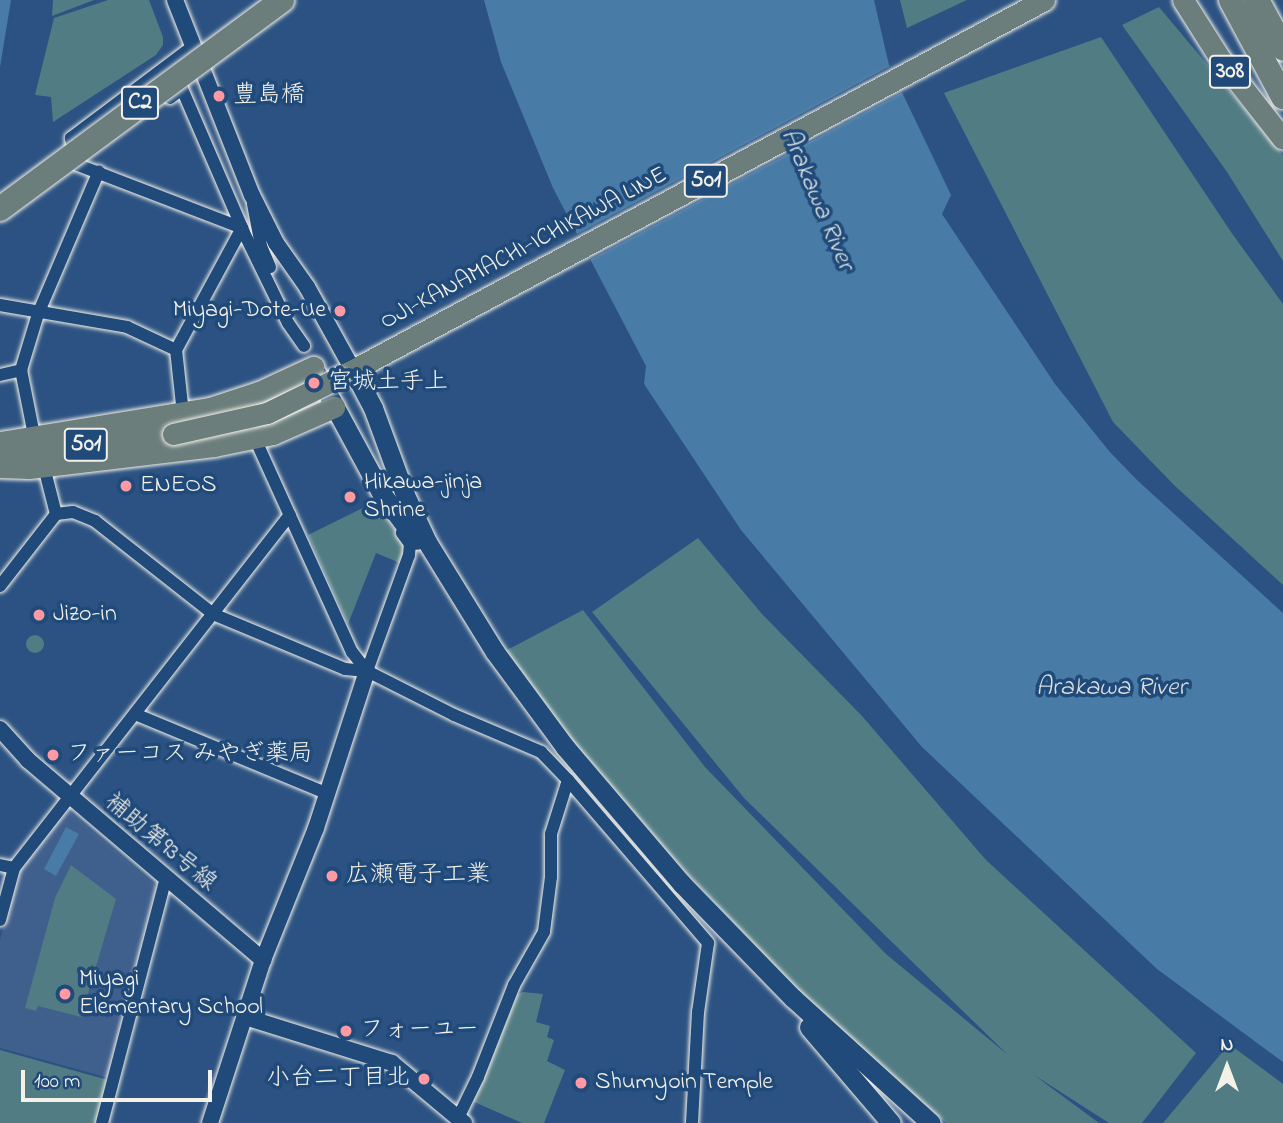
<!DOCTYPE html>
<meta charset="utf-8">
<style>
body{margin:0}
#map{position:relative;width:1283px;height:1123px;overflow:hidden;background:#2b5282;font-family:"Indie Flower","Klee One",sans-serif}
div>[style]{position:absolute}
.built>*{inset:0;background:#3f5f8d}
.green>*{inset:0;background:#517c84}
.round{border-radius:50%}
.water>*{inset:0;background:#487ba6}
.pier>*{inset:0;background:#2b5282}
.roads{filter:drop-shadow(0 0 2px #f4f1e8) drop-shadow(0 0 2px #f4f1e8)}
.minor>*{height:12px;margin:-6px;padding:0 6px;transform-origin:6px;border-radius:6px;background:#1f4a7a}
.tertiary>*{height:16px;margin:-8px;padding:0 8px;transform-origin:8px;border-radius:8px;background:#1f4a7a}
.secondary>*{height:19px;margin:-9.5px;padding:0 9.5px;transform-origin:9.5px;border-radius:9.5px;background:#1f4a7a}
.primary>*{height:21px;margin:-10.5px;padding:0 10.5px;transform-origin:10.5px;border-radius:10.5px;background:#6c7e7c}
.motorway>*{height:24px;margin:-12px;padding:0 12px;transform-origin:12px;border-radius:12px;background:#6c7e7c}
.bridges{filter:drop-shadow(0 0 2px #f4f1e8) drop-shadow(0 0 2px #f4f1e8)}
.primary-bridge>*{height:21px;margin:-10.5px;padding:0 10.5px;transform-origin:10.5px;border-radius:10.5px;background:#6c7e7c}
.motorway-bridge>*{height:24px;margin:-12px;padding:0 12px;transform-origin:12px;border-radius:12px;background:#6c7e7c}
.dots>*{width:19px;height:19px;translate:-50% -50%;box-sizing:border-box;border:4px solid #1f4a7a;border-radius:50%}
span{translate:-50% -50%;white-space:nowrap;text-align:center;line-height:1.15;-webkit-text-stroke:7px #1f4a7a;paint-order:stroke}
.shield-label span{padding:2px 5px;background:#1f4a7a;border:2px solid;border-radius:5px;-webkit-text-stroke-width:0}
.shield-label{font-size:23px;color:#f4f1e8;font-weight:700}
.poi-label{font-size:24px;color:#f4f1e8}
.left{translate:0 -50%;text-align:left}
.right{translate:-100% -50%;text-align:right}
.street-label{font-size:24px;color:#f4f1e8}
.water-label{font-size:26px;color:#dadfde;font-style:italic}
.north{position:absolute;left:1192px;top:1032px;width:70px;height:70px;-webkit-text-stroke:5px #1f4a7a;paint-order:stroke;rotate:0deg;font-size:19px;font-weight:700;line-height:28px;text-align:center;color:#f4f1e8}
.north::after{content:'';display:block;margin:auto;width:24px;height:32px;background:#f4f1e8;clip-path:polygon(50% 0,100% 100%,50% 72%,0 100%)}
.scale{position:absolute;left:21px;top:1070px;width:191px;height:32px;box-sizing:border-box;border:4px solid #f4f1e8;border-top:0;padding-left:9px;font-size:21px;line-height:24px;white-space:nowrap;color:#f4f1e8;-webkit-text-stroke:5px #1f4a7a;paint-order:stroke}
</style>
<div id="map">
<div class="built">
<div style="clip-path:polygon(66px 809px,158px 888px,109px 1078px,0 1048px,0 940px,18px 869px)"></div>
</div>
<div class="green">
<div style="clip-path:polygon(53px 0,94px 0,52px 16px)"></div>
<div style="clip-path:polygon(108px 0,149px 0,163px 37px,163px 45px,156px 55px,53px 122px,51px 97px,35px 95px,54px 18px)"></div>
<div style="clip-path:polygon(900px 0,967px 0,907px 28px)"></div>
<div style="clip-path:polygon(1159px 7px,1283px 155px,1283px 261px,1227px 172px,1122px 25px)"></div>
<div style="clip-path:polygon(1101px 37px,1231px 232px,1283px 304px,1283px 585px,1174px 485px,1113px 422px,944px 93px)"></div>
<div style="clip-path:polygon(375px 502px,404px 542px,405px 550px,400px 563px,376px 553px,348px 624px,308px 535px)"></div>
<div style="clip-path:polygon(698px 538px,762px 614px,862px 716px,986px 860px,1196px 1053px,1142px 1123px,1109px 1123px,1034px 1075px,1099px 1123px,946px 1123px,823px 1017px,597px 778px,505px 651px,583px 610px,705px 767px,886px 954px,1008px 1055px,744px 798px,592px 612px)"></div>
<div class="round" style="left:26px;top:635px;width:18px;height:18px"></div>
<div style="clip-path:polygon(71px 865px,116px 899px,81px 1017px,38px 1006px,36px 1011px,25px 1008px,55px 898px)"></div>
<div style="clip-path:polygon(523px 992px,543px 994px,536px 1022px,550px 1026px,547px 1037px,554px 1040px,547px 1061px,565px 1070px,544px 1123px,522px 1123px,472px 1101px,514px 996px)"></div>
<div style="clip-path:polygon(1229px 1044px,1283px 1084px,1283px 1123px,1163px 1123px)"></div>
<div style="clip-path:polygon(0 1050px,108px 1080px,96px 1123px,0 1123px)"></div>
</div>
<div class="water">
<div style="clip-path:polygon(0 0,11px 0,0 67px)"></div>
<div style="clip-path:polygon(484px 0,874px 0,889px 65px,951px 195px,942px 214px,1055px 384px,1109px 451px,1137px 480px,1283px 613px,1283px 1062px,1157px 969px,922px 747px,741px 530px,644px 384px,646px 366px,553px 188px,501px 62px)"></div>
<div style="clip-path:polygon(66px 827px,79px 834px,56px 876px,44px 869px)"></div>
</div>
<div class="pier">
<div style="clip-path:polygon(892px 65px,905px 91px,588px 261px,575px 235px)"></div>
</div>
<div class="roads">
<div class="minor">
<div style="left:170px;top:98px;width:15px;rotate:-37deg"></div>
<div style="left:182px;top:89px;width:163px;rotate:66.6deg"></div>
<div style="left:247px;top:239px;width:93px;rotate:64deg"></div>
<div style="left:288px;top:323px;width:28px;rotate:55deg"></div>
<div style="left:253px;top:204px;width:43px;rotate:79.2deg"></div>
<div style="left:261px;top:246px;width:23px;rotate:67deg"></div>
<div style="left:0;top:305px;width:129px;rotate:9.8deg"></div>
<div style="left:127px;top:327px;width:54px;rotate:25.1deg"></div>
<div style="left:21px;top:370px;width:59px;rotate:-73.1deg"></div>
<div style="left:38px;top:314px;width:155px;rotate:-66.9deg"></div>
<div style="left:0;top:375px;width:22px;rotate:-13deg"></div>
<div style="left:21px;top:370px;width:66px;rotate:78.7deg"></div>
<div style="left:183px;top:414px;width:64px;rotate:-96.2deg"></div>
<div style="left:176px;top:350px;width:139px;rotate:-61.6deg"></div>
<div style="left:242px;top:228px;width:176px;rotate:-159deg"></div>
<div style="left:78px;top:165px;width:28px;rotate:-105deg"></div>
<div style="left:71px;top:138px;width:153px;rotate:-37deg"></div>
<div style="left:252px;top:432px;width:242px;rotate:65.6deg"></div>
<div style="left:352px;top:652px;width:24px;rotate:52deg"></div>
<div style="left:367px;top:671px;width:97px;rotate:26.8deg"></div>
<div style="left:454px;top:715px;width:95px;rotate:23deg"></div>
<div style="left:541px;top:752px;width:39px;rotate:46deg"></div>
<div style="left:568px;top:780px;width:57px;rotate:107.5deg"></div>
<div style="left:551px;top:834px;width:43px;rotate:90deg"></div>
<div style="left:551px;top:877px;width:55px;rotate:97.3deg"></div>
<div style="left:544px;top:932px;width:61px;rotate:119.5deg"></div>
<div style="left:514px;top:985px;width:99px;rotate:111.4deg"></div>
<div style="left:478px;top:1077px;width:46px;rotate:116deg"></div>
<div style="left:44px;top:467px;width:49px;rotate:75.7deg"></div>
<div style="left:0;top:586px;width:91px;rotate:-52.1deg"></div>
<div style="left:56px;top:514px;width:17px;rotate:-7deg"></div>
<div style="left:73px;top:512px;width:24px;rotate:22deg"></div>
<div style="left:95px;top:521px;width:150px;rotate:38.2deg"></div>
<div style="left:213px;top:614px;width:143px;rotate:22.6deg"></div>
<div style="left:345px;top:669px;width:22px;rotate:5deg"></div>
<div style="left:367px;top:671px;width:123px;rotate:-70.1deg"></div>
<div style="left:409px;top:555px;width:11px;rotate:-85deg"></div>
<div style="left:410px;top:544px;width:14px;rotate:-126deg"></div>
<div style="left:135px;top:714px;width:209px;rotate:22.5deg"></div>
<div style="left:568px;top:780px;width:215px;rotate:49.3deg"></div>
<div style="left:708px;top:943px;width:70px;rotate:98.2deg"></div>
<div style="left:698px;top:1012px;width:111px;rotate:93.1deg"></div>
<div style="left:0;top:865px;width:14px;rotate:12deg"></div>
<div style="left:0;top:920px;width:54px;rotate:-74.9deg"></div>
<div style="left:14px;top:868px;width:448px;rotate:-52deg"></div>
<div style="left:102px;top:1123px;width:254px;rotate:-75.4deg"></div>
</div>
<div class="tertiary">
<div style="left:175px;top:0;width:210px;rotate:68.5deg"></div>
<div style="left:252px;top:195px;width:54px;rotate:63.4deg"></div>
<div style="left:276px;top:243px;width:54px;rotate:54.8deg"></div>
<div style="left:307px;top:287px;width:95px;rotate:61deg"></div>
<div style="left:0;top:729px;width:42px;rotate:47.9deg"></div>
<div style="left:28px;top:760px;width:309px;rotate:40.4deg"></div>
<div style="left:245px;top:1017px;width:154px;rotate:17.4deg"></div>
<div style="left:392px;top:1063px;width:94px;rotate:39.8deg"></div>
<div style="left:210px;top:1123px;width:171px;rotate:-72deg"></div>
<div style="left:263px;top:960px;width:142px;rotate:-68.1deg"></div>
<div style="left:316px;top:828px;width:165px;rotate:-72deg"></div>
</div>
<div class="secondary">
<div style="left:353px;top:370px;width:43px;rotate:62.2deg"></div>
<div style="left:373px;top:408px;width:93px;rotate:69.8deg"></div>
<div style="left:405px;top:495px;width:52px;rotate:64.9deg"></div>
<div style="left:427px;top:542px;width:129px;rotate:58.3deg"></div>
<div style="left:495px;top:652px;width:118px;rotate:53.6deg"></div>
<div style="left:565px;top:747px;width:180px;rotate:49.5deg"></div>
<div style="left:682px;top:884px;width:159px;rotate:45.8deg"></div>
<div style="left:793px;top:998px;width:186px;rotate:42.2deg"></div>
<div style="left:317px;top:374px;width:136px;rotate:61.6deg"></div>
<div style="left:382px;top:494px;width:57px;rotate:53.5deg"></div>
<div style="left:809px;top:1027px;width:126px;rotate:49.5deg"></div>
</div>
<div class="primary">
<div style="left:1183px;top:0;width:71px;rotate:57.7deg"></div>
<div style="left:1221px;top:60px;width:100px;rotate:51.9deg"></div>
<div style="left:338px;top:378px;width:801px;rotate:-28.17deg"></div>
<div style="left:0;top:442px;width:213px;rotate:-9.2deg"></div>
<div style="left:210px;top:408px;width:52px;rotate:-18.1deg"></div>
<div style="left:259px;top:392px;width:60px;rotate:-24.8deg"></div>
<div style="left:0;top:455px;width:174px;rotate:-6.9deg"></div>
<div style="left:0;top:467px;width:29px;rotate:2deg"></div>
<div style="left:29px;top:468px;width:186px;rotate:-6.8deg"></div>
<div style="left:214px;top:446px;width:60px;rotate:-11.5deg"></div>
<div style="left:273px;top:434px;width:67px;rotate:-23.9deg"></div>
</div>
<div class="motorway">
<div style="left:1231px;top:0;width:110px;rotate:61.8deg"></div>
<div style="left:1257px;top:0;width:55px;rotate:61.6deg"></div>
</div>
</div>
<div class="bridges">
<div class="primary-bridge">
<div style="left:173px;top:434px;width:96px;rotate:-12.6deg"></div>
<div style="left:267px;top:413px;width:79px;rotate:-26.2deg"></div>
</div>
<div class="motorway-bridge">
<div style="left:0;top:209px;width:351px;rotate:-36.5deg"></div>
</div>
</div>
<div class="dots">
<div style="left:219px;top:96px;background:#ff9aa2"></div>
<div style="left:340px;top:311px;background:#ff9aa2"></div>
<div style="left:314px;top:383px;background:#ff9aa2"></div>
<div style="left:126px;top:486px;background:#ff9aa2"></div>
<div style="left:350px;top:497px;background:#ff9aa2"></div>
<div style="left:39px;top:615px;background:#ff9aa2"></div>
<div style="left:53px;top:755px;background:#ff9aa2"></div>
<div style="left:332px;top:876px;background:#ff9aa2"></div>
<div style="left:65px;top:994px;background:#ff9aa2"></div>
<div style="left:346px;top:1031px;background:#ff9aa2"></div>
<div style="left:424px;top:1079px;background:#ff9aa2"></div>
<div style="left:581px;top:1083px;background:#ff9aa2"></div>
</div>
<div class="shield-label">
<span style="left:1230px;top:72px">308</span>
<span style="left:140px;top:103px">C2</span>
<span style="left:706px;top:181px">501</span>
<span style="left:86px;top:445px">501</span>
</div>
<div class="poi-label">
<span class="left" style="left:233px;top:96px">豊島橋</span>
<span class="right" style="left:326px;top:311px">Miyagi-Dote-Ue</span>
<span class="left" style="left:328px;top:383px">宮城土手上</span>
<span class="left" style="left:364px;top:497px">Hikawa-jinja<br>Shrine</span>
<span class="left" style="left:140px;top:486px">ENEOS</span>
<span class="left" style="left:53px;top:615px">Jizo-in</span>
<span class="left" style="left:67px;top:755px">ファーコス みやぎ薬局</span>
<span class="left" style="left:346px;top:876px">広瀬電子工業</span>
<span class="left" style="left:79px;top:994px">Miyagi<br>Elementary School</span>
<span class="left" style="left:360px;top:1031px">フォーユー</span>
<span class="right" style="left:410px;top:1079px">小台二丁目北</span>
<span class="left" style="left:595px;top:1083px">Shumyoin Temple</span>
</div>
<div class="street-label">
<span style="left:524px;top:249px;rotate:-28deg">OJI-KANAMACHI-ICHIKAWA LINE</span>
<span style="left:160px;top:843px;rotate:40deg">補助第93号線</span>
</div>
<div class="water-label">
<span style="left:816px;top:200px;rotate:67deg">Arakawa River</span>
<span style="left:1111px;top:689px">Arakawa River</span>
</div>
<div class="north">N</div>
<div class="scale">100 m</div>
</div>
